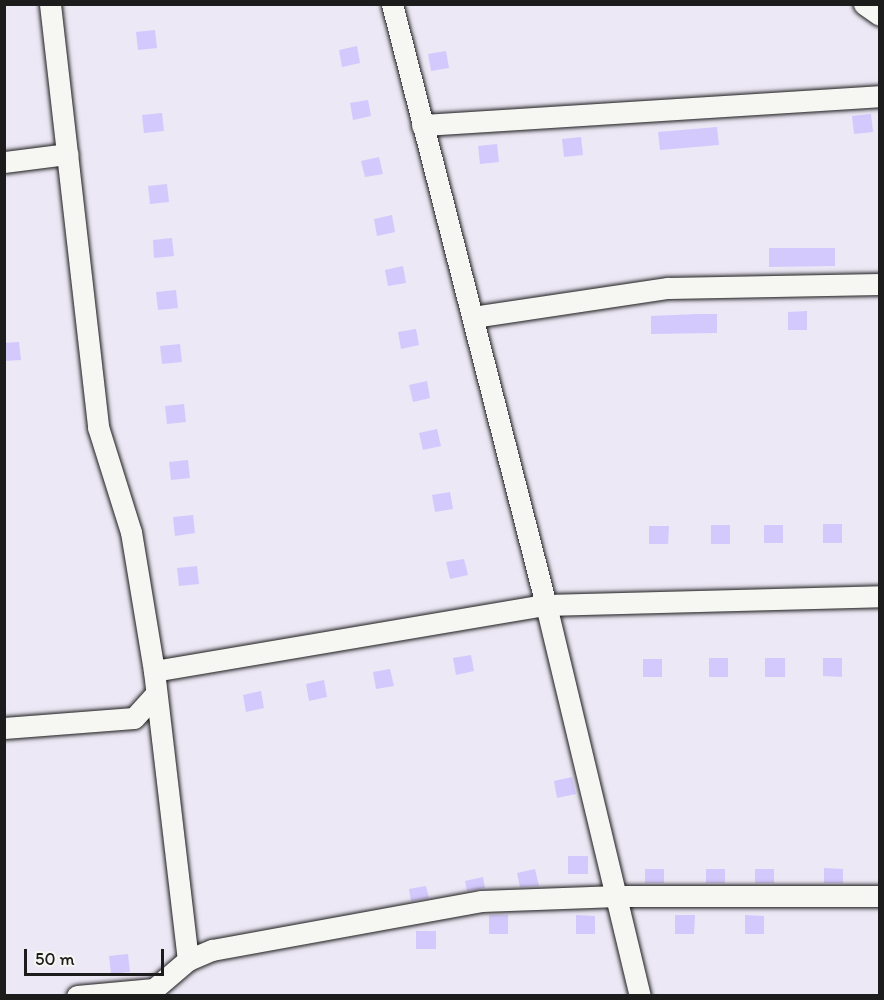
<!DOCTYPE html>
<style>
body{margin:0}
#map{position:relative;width:884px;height:1000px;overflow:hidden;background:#ece8f5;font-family:Itim,sans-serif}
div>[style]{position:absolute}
.building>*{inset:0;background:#d4c9fc}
.roads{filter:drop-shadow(0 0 2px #1c1c1c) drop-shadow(0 0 2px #1c1c1c)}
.minor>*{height:21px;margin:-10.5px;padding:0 10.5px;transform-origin:10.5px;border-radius:10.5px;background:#f6f6f2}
span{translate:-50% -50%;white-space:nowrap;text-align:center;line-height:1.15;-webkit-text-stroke:4.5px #f6f6f2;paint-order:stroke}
.frame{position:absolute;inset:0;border:6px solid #1c1c1c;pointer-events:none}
.scale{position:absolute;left:24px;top:949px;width:140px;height:27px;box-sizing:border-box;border:3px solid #1c1c1c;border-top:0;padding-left:8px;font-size:18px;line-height:21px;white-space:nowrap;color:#1c1c1c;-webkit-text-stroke:4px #f6f6f2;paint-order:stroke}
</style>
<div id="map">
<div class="building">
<div style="clip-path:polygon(155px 30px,157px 48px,138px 50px,136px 32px)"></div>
<div style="clip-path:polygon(357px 46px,360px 63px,342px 67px,339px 50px)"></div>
<div style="clip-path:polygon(446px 51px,449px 68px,431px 71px,428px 54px)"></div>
<div style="clip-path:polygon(368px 100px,371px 116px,353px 120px,350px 103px)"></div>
<div style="clip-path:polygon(162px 113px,164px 131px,144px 133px,142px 115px)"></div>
<div style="clip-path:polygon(871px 114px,873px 132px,854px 134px,852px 116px)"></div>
<div style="clip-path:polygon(717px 127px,719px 145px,660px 150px,658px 132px)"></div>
<div style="clip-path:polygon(581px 137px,583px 155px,564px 157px,562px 139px)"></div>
<div style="clip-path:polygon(497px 144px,499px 162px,480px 164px,478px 146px)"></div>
<div style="clip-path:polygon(379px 157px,383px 174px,365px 177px,361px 161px)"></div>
<div style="clip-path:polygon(167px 184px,169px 202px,150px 204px,148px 186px)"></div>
<div style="clip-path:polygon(392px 215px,395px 232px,377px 236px,374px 219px)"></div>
<div style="clip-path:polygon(172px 238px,174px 256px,154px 258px,153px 240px)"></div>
<div style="clip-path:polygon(769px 248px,835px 248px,835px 266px,769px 267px)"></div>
<div style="clip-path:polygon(403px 266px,406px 283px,388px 286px,385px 270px)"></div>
<div style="clip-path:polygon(176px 290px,178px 308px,158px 310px,156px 292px)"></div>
<div style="clip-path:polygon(807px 311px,807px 330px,788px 330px,788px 312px)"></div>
<div style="clip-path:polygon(698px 314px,717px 314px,717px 333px,651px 334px,651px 316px)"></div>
<div style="clip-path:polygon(416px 329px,419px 345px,401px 349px,398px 332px)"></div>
<div style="clip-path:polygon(19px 342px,21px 360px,4px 361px,4px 343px)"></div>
<div style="clip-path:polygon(180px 344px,182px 362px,162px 364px,160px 346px)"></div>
<div style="clip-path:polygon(427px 381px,430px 398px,413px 402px,409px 385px)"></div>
<div style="clip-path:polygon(184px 404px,186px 422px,167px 424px,165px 406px)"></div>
<div style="clip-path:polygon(437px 429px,441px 446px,423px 450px,419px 433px)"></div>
<div style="clip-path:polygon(188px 460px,190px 478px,171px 480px,169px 462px)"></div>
<div style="clip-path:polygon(450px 492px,453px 509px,435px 512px,432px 495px)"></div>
<div style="clip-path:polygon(193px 515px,195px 533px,175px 536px,173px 517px)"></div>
<div style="clip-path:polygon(823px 524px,842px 524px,842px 543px,823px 543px)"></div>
<div style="clip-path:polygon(711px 525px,730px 525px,730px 544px,711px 544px)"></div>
<div style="clip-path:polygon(764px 525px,783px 525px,783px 543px,764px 543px)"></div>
<div style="clip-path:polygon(649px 526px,669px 526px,668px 544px,649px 544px)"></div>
<div style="clip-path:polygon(464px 559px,468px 575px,450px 579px,446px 562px)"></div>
<div style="clip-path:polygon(197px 566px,199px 584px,179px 586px,177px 568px)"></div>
<div style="clip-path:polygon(471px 655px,474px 671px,456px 675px,453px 658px)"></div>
<div style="clip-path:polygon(709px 658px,728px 658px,728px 677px,709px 677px)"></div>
<div style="clip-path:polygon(765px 658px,785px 658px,785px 677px,765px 677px)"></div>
<div style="clip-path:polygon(823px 658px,842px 658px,842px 677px,823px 676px)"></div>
<div style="clip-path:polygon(643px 659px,662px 659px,662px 677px,643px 677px)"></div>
<div style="clip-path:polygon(390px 669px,394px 686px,376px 689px,373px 672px)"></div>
<div style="clip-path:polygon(324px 680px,327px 697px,309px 701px,306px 684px)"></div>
<div style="clip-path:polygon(261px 691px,264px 708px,246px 712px,243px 695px)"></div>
<div style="clip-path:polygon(572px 777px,576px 794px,557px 798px,554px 781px)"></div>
<div style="clip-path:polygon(568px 856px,588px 856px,588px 874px,568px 874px)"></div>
<div style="clip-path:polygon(824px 868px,843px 869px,843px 883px,824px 883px)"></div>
<div style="clip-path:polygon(535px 869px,539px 886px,520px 887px,517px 873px)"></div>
<div style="clip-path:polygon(645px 869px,664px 869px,664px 883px,645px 883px)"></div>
<div style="clip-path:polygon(706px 869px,725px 869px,725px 883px,706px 883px)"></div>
<div style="clip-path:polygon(755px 869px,774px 869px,774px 883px,755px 883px)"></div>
<div style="clip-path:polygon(483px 877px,485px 888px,467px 891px,465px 881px)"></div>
<div style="clip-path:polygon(426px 886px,429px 898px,411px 901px,409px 889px)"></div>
<div style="clip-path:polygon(489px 915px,508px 915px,508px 934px,489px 934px)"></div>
<div style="clip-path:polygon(576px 915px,595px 916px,595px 934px,576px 934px)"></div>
<div style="clip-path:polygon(675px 915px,695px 915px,694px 934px,675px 934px)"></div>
<div style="clip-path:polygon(745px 915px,764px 916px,764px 934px,745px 934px)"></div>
<div style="clip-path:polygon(416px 931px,436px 931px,436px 949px,416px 949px)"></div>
<div style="clip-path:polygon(128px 954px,130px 972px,111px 974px,109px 956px)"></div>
</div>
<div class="roads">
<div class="minor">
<div style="left:50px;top:4px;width:426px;rotate:83.5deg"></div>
<div style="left:98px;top:427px;width:110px;rotate:72.6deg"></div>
<div style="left:131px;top:532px;width:141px;rotate:80.6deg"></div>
<div style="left:154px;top:671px;width:291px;rotate:83.3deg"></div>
<div style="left:392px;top:4px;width:620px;rotate:75.63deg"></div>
<div style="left:546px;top:605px;width:402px;rotate:76.5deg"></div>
<div style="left:864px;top:4px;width:19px;rotate:35deg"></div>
<div style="left:422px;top:125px;width:459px;rotate:-3.6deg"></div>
<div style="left:4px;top:162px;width:64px;rotate:-7.2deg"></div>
<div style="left:473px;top:317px;width:197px;rotate:-8.5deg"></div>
<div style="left:668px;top:288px;width:212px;rotate:-1.1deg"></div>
<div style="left:154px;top:671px;width:398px;rotate:-9.6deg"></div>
<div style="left:546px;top:605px;width:334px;rotate:-1.5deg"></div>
<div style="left:4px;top:728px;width:130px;rotate:-4.4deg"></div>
<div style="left:134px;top:718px;width:31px;rotate:-48deg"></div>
<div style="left:77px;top:996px;width:77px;rotate:-5.2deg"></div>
<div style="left:154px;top:989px;width:45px;rotate:-40.5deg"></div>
<div style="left:188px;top:960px;width:26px;rotate:-23deg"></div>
<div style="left:212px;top:950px;width:273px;rotate:-10.3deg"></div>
<div style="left:481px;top:901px;width:137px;rotate:-2.1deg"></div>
<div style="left:618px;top:896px;width:262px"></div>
</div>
</div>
<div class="frame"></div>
<div class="scale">50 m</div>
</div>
